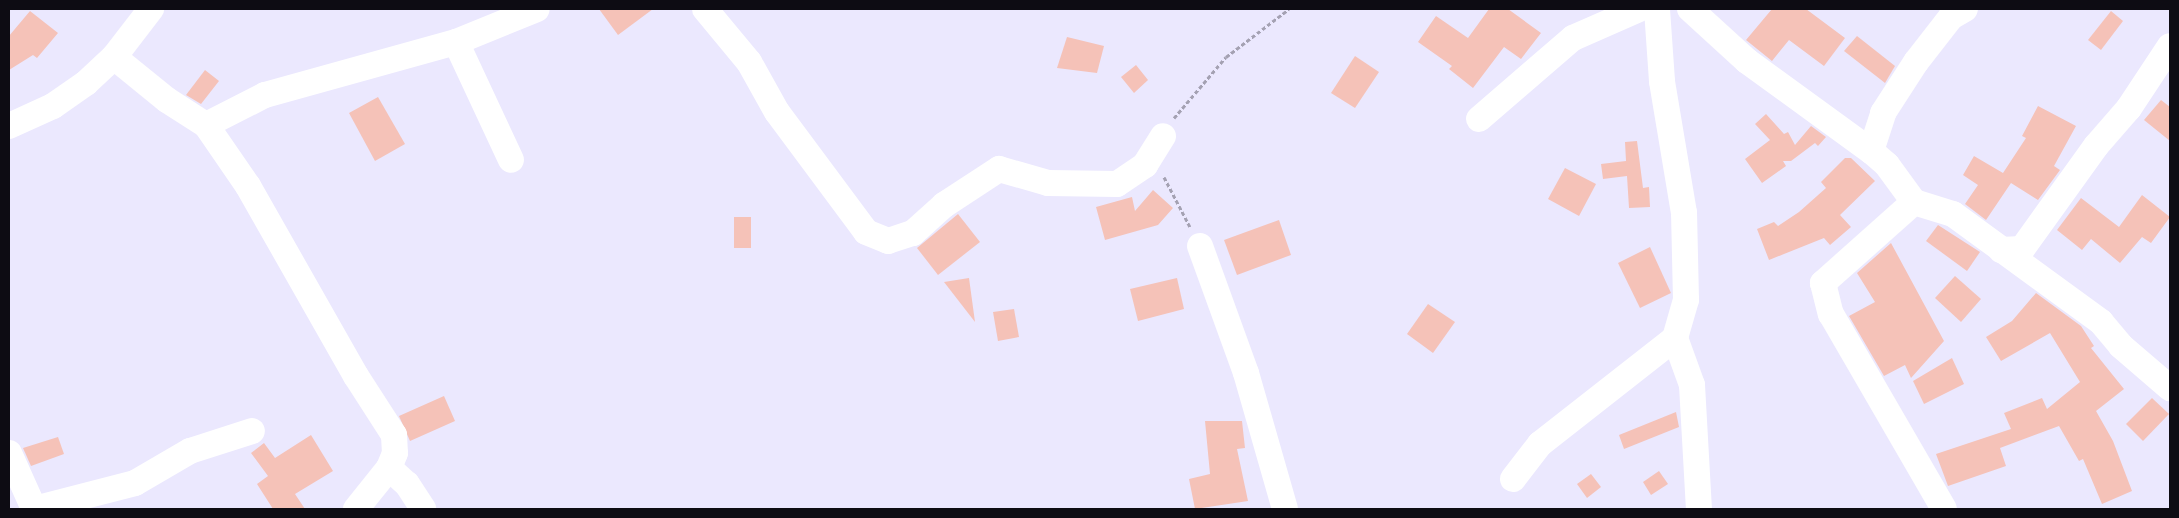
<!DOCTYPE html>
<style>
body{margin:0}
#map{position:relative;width:2179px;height:518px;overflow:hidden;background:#ebe8fe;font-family:"Work Sans",sans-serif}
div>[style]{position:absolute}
.building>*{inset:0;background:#f5c2b8}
.path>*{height:3px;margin-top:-1.5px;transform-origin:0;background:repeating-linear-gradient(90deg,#a4a1b2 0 4px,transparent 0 6.5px)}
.minor>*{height:26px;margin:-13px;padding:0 13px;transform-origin:13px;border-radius:13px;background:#fff}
span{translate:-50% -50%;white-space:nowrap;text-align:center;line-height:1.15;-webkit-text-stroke:4px #fff;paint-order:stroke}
.frame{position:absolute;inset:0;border:10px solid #0d0c13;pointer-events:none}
</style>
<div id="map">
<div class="building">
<div style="clip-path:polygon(599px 9px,653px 9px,618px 35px)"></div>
<div style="clip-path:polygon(1489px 9px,1508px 9px,1541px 33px,1521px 59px,1504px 47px,1473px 88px,1449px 69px,1452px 66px,1418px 42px,1436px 16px,1468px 38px)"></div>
<div style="clip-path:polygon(1772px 9px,1806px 9px,1845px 38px,1824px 66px,1789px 40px,1772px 61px,1746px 40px)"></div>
<div style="clip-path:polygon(30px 11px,58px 33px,37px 58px,33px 55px,9px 70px,9px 36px)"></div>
<div style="clip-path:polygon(2111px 11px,2123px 21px,2101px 50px,2088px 40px)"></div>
<div style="clip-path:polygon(1857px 36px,1895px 66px,1885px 83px,1844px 51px)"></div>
<div style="clip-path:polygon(1067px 37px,1104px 46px,1097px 73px,1057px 68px)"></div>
<div style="clip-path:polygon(1355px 56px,1379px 72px,1355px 108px,1331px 93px)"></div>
<div style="clip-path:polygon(1136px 65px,1148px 80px,1134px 93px,1121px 77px)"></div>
<div style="clip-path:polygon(205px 70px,219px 81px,201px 104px,186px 95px)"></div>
<div style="clip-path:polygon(378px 97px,405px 144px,375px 161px,349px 113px)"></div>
<div style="clip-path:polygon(2161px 100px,2170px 107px,2170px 141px,2144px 120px)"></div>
<div style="clip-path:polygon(2038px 106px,2076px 126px,2054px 166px,2060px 170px,2038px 200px,2011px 183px,1986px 220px,1965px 204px,1978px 185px,1963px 175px,1974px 156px,2003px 173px,2026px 138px,2022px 136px)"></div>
<div style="clip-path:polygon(1766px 114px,1784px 134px,1788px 132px,1795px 145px,1811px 126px,1826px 137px,1818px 146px,1815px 143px,1791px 161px,1783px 161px,1786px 166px,1762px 183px,1745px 159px,1770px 140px,1755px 124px)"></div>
<div style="clip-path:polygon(1637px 141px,1643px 188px,1649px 187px,1650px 207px,1629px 208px,1627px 176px,1603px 179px,1601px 164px,1626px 161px,1625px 142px)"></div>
<div style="clip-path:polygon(1845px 158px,1851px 158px,1875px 181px,1840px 215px,1851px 227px,1830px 245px,1824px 238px,1769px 260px,1757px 229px,1774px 222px,1778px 226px,1799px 212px,1826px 188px,1821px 182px)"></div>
<div style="clip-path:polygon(1565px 168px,1596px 184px,1579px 216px,1548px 199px)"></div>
<div style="clip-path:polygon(1153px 190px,1173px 208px,1158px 225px,1105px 240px,1096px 207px,1132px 197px,1135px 211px)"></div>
<div style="clip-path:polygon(2142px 195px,2170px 217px,2151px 243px,2142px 237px,2120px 263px,2091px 239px,2082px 250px,2057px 230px,2081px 198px,2119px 227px)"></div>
<div style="clip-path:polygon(958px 214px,980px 242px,938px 275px,917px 248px)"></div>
<div style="clip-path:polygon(734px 217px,751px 217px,751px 248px,734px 248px)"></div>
<div style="clip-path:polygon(1279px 220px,1291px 255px,1237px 275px,1224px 240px)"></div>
<div style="clip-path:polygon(1938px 225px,1980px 252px,1967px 271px,1926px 241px)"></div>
<div style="clip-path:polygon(1891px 243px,1944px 341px,1911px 378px,1905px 365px,1884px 376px,1849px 316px,1875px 302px,1857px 273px)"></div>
<div style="clip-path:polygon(1650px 247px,1671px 293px,1640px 308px,1618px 263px)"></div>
<div style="clip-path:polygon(1955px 276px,1981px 299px,1961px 322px,1935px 298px)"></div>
<div style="clip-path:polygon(969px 278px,975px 322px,944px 282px)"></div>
<div style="clip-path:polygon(1177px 278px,1184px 309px,1138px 321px,1130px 289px)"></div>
<div style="clip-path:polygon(2036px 293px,2081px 326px,2094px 346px,2091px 348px,2124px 389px,2096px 411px,2113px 441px,2132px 491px,2102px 504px,2083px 459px,2079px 461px,2059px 426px,2000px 448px,2006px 466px,1948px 486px,1936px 454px,2011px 429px,2004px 413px,2042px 398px,2047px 409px,2080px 382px,2050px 333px,2001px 361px,1986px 337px,2012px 321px)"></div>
<div style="clip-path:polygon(1428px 304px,1455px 322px,1433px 353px,1407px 334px)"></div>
<div style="clip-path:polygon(1014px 309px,1019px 337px,998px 341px,993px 312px)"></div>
<div style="clip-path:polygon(1952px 358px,1964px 384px,1924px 404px,1913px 381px)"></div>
<div style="clip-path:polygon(444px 396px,455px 421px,410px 441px,399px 416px)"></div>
<div style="clip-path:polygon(2152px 398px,2169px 414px,2143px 441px,2126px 424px)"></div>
<div style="clip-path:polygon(1676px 412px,1679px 427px,1624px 449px,1619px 435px)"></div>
<div style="clip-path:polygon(1205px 421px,1242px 421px,1245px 448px,1237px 449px,1248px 501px,1195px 509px,1189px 479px,1210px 474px)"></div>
<div style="clip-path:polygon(311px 435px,333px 471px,295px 494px,305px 509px,273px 509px,257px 484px,268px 476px,251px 453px,264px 443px,275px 458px)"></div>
<div style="clip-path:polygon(58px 437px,64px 454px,31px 466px,23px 448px)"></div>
<div style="clip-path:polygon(1659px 471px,1668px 484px,1651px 495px,1643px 482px)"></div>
<div style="clip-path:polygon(1591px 474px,1601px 487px,1587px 498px,1577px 484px)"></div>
</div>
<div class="path">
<div style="left:1174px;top:118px;width:80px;rotate:-49.6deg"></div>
<div style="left:1226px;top:57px;width:79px;rotate:-37.3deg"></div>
<div style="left:1164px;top:177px;width:56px;rotate:62.5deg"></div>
</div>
<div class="minor">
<div style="left:705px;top:9px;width:69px;rotate:50.3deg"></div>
<div style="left:749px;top:62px;width:57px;rotate:60.8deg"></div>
<div style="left:777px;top:112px;width:149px;rotate:53.4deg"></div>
<div style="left:866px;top:232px;width:24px;rotate:22deg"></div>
<div style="left:888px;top:241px;width:26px;rotate:-18deg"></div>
<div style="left:913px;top:233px;width:42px;rotate:-42.1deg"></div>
<div style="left:944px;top:205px;width:66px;rotate:-33.2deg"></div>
<div style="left:999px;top:169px;width:51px;rotate:15.9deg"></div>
<div style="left:1048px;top:183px;width:69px;rotate:0.8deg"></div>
<div style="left:1117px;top:184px;width:34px;rotate:-34deg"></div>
<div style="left:1145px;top:165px;width:34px;rotate:-58deg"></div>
<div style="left:1690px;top:9px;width:77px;rotate:42.4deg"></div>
<div style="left:1747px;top:61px;width:153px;rotate:36deg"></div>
<div style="left:1871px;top:151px;width:21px;rotate:41deg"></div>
<div style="left:1887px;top:165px;width:46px;rotate:53.9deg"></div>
<div style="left:1914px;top:202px;width:41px;rotate:17.1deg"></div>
<div style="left:1953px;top:214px;width:183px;rotate:36.1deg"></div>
<div style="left:2101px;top:322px;width:31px;rotate:50deg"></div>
<div style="left:2121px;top:346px;width:65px;rotate:40.6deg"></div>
<div style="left:456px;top:42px;width:130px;rotate:65deg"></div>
<div style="left:114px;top:57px;width:68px;rotate:39.1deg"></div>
<div style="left:167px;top:100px;width:46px;rotate:32.7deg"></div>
<div style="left:206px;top:125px;width:66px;rotate:-27deg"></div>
<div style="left:265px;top:95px;width:198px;rotate:-15.5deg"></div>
<div style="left:456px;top:42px;width:87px;rotate:-22.2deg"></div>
<div style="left:1479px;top:119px;width:124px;rotate:-40.8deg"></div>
<div style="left:1573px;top:38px;width:72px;rotate:-23.7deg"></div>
<div style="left:206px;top:125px;width:74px;rotate:55.5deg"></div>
<div style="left:248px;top:186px;width:219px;rotate:60.4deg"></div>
<div style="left:356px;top:376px;width:70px;rotate:57.2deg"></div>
<div style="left:394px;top:435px;width:18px;rotate:87deg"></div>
<div style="left:395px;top:453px;width:16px;rotate:112deg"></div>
<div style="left:389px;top:468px;width:53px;rotate:128.8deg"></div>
<div style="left:9px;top:126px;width:48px;rotate:-24.4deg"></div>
<div style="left:53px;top:106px;width:40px;rotate:-34.9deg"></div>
<div style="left:86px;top:83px;width:38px;rotate:-43deg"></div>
<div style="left:114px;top:57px;width:61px;rotate:-52.4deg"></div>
<div style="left:1871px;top:151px;width:40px;rotate:-72deg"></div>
<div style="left:1883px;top:113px;width:61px;rotate:-57.1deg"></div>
<div style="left:1916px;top:62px;width:57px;rotate:-52.1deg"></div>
<div style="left:1951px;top:17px;width:16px;rotate:-30deg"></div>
<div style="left:1914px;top:202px;width:122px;rotate:138.3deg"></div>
<div style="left:1823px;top:283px;width:32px;rotate:76deg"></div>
<div style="left:1831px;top:314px;width:225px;rotate:59.9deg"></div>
<div style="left:1200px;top:246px;width:135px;rotate:70.1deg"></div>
<div style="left:1246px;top:373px;width:141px;rotate:74deg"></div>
<div style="left:2001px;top:250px;width:21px;rotate:-3deg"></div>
<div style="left:2022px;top:249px;width:127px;rotate:-54.3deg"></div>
<div style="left:2096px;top:146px;width:50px;rotate:-49deg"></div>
<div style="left:2129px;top:108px;width:74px;rotate:-56.5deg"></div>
<div style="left:1675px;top:338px;width:50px;rotate:70.1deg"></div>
<div style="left:1692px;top:385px;width:124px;rotate:86.8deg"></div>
<div style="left:9px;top:453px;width:61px;rotate:65.9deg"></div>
<div style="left:389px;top:468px;width:24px;rotate:42deg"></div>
<div style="left:407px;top:484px;width:30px;rotate:57deg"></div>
<div style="left:1513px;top:479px;width:44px;rotate:-52.4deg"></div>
<div style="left:1540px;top:444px;width:172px;rotate:-38.1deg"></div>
<div style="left:1675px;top:338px;width:40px;rotate:-74deg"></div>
<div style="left:1686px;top:300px;width:87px;rotate:-91.3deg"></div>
<div style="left:1684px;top:213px;width:134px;rotate:-99.5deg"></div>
<div style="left:1662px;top:81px;width:72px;rotate:-94deg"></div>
<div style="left:34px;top:509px;width:104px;rotate:-14.4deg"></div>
<div style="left:135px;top:483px;width:64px;rotate:-30.2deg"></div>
<div style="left:190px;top:451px;width:65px;rotate:-17.9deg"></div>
</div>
<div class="frame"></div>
</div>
